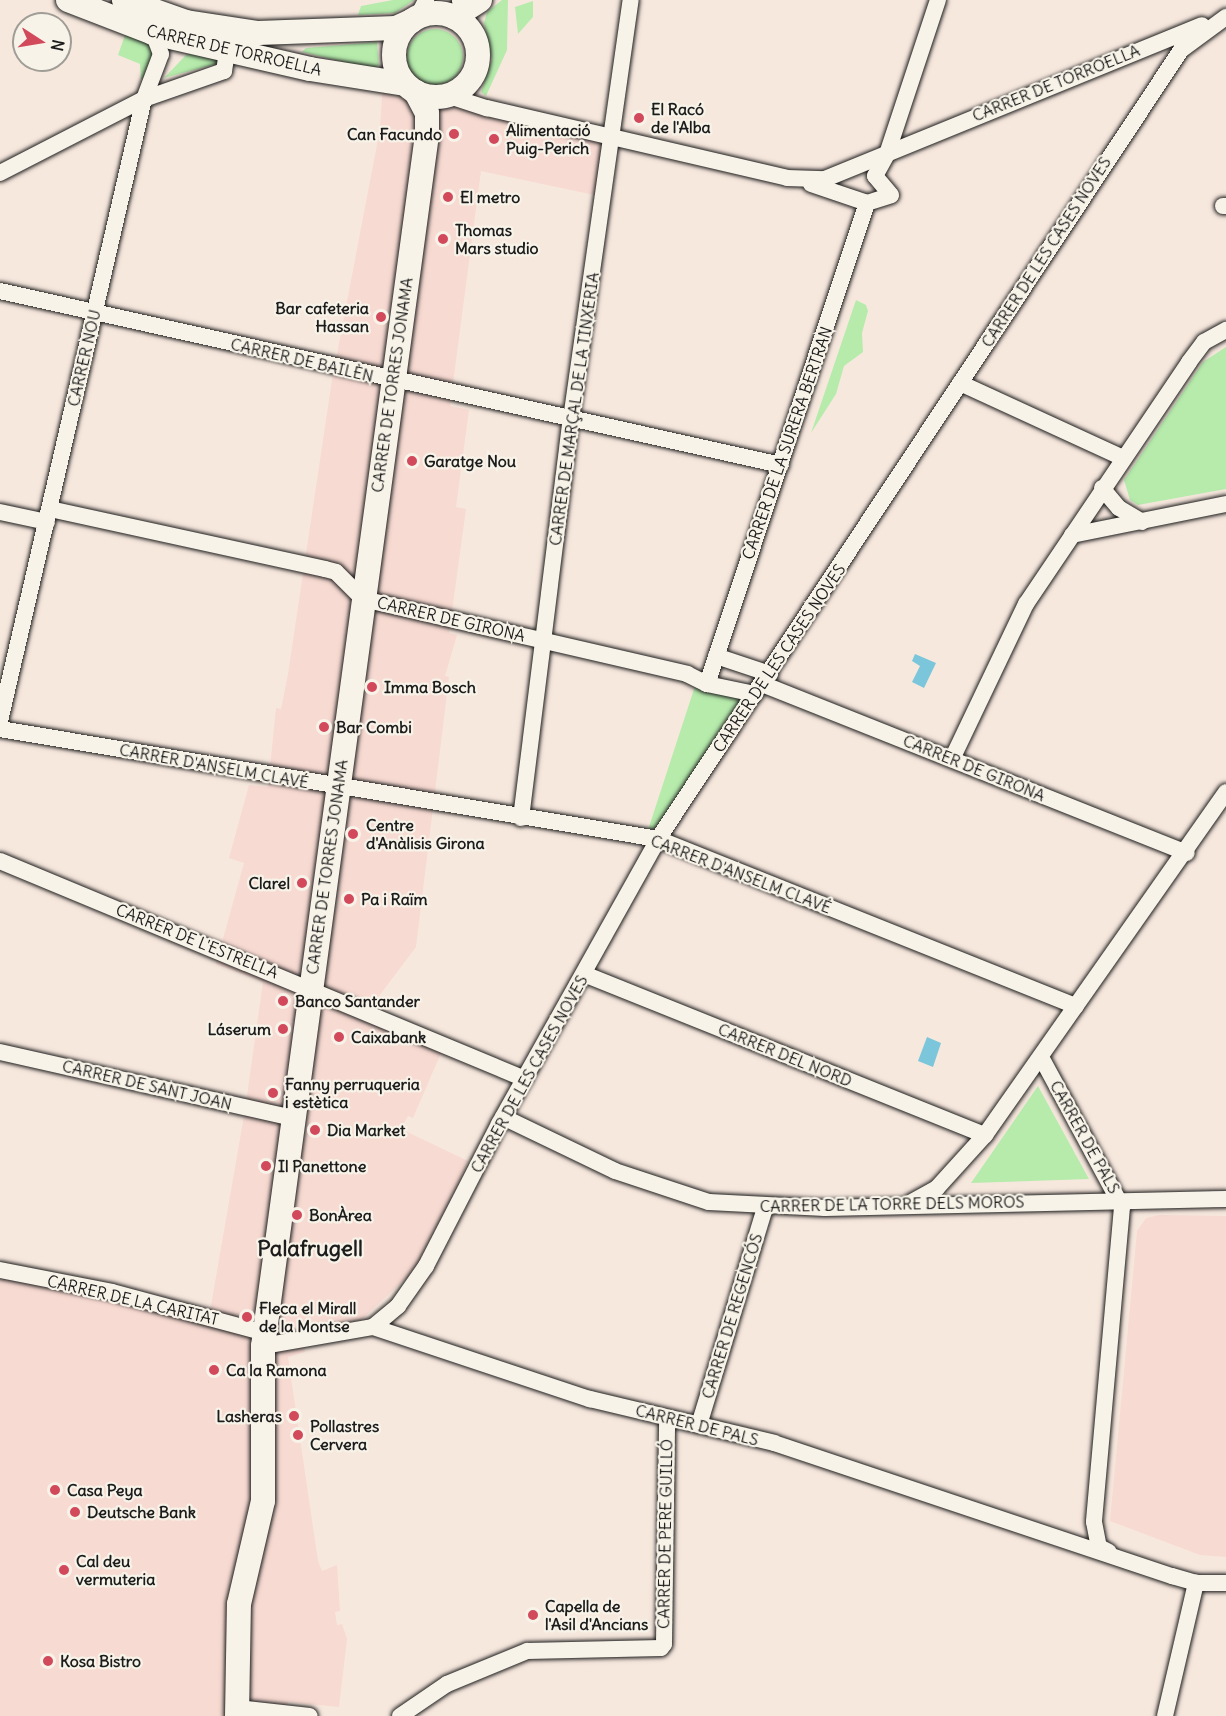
<!DOCTYPE html>
<meta charset="utf-8">
<style>
body{margin:0}
#map{position:relative;width:1226px;height:1716px;overflow:hidden;background:#f7e8de;font-family:Delius,sans-serif}
div>[style]{position:absolute}
.built>*{inset:0;background:#f7dad2}
.green>*{inset:0;background:#b6ebac}
.round{border-radius:50%}
.water>*{inset:0;background:#7bc6db}
.roads{filter:drop-shadow(0 0 2px #1c1c1c) drop-shadow(0 0 2px #1c1c1c)}
.street>*{height:16px;margin:-8px;padding:0 8px;transform-origin:8px;border-radius:8px;background:#f7f3e8}
.secondary>*{height:24px;margin:-12px;padding:0 12px;transform-origin:12px;border-radius:12px;background:#f7f3e8}
.secondary>.ring{margin:-12px;padding:0;box-sizing:content-box;background:none;border:24px solid #f7f3e8;border-radius:50%}
.dots>*{width:16px;height:16px;translate:-50% -50%;box-sizing:border-box;border:3px solid #f7f3e8;border-radius:50%}
span{translate:-50% -50%;white-space:nowrap;text-align:center;line-height:1.15;-webkit-text-stroke:4.5px #f7f3e8;paint-order:stroke}
.street-label{font-size:16px;color:#1c1c1c}
.poi-label{font-size:16px;color:#1c1c1c;font-weight:700}
.left{translate:0 -50%;text-align:left}
.right{translate:-100% -50%;text-align:right}
.district-label{font-size:22px;color:#1c1c1c;font-weight:700}
.north{position:absolute;left:12px;top:12px;width:60px;height:60px;box-sizing:border-box;background:#f7f3e8;border:2px solid #9f9d96;border-radius:50%;rotate:102deg;font-size:16px;font-weight:700;line-height:24px;text-align:center;color:#1c1c1c}
.north::after{content:'';display:block;margin:auto;width:21px;height:27px;background:#d1495b;clip-path:polygon(50% 0,100% 100%,50% 72%,0 100%)}
</style>
<div id="map">
<div class="built">
<div style="clip-path:polygon(383px 80px,428px 97px,613px 137px,604px 197px,481px 171px,450px 406px,469px 410px,456px 507px,466px 509px,449px 633px,457px 635px,445px 676px,449px 677px,416px 947px,361px 1020px,441px 1053px,413px 1118px,408px 1116px,401px 1129px,468px 1161px,447px 1213px,416px 1269px,361px 1320px,300px 1330px,305px 1352px,288px 1357px,318px 1561px,322px 1571px,337px 1565px,340px 1611px,335px 1612px,337px 1625px,342px 1624px,347px 1639px,339px 1707px,288px 1702px,286px 1716px,0 1716px,0 1270px,209px 1317px,245px 1110px,263px 982px,216px 964px,244px 863px,229px 858px,249px 785px,268px 787px,276px 708px,281px 709px,288px 674px,332px 380px,380px 129px)"></div>
<div style="clip-path:polygon(1159px 1215px,1226px 1216px,1226px 1557px,1200px 1555px,1110px 1521px,1137px 1231px,1146px 1218px)"></div>
</div>
<div class="green">
<div style="clip-path:polygon(393px 0,414px 0,395px 13px,358px 15px,361px 6px)"></div>
<div style="clip-path:polygon(502px 0,508px 0,507px 50px,486px 96px,481px 92px,492px 59px,484px 23px,487px 12px)"></div>
<div style="clip-path:polygon(533px 1px,533px 17px,518px 34px,515px 7px)"></div>
<div class="round" style="left:407px;top:29px;width:56px;height:56px"></div>
<div style="clip-path:polygon(125px 35px,149px 44px,153px 52px,145px 79px,141px 79px,140px 64px,118px 55px)"></div>
<div style="clip-path:polygon(377px 42px,379px 65px,374px 69px,302px 52px,306px 48px)"></div>
<div style="clip-path:polygon(187px 54px,196px 55px,224px 62px,164px 78px)"></div>
<div style="clip-path:polygon(856px 300px,866px 305px,868px 311px,862px 333px,863px 352px,844px 366px,836px 394px,811px 433px)"></div>
<div style="clip-path:polygon(1226px 347px,1226px 489px,1138px 505px,1130px 500px,1124px 480px,1203px 362px)"></div>
<div style="clip-path:polygon(695px 686px,748px 698px,726px 721px,656px 828px,648px 830px)"></div>
<div style="clip-path:polygon(1038px 1086px,1089px 1179px,971px 1183px)"></div>
</div>
<div class="water">
<div style="clip-path:polygon(915px 654px,936px 663px,924px 688px,912px 682px,920px 666px,912px 661px)"></div>
<div style="clip-path:polygon(927px 1037px,941px 1043px,933px 1067px,918px 1061px)"></div>
</div>
<div class="roads">
<div class="street">
<div style="left:460px;top:1px;width:44px;rotate:68.7deg"></div>
<div style="left:418px;top:16px;width:18px;rotate:-63deg"></div>
<div style="left:449px;top:96px;width:40px;rotate:18deg"></div>
<div style="left:487px;top:108px;width:308px;rotate:13.1deg"></div>
<div style="left:787px;top:178px;width:38px;rotate:2deg"></div>
<div style="left:825px;top:179px;width:407px;rotate:-22.2deg"></div>
<div style="left:0;top:173px;width:162px;rotate:-27.2deg"></div>
<div style="left:144px;top:99px;width:85px;rotate:-19.3deg"></div>
<div style="left:224px;top:71px;width:20px;rotate:-81deg"></div>
<div style="left:811px;top:184px;width:59px;rotate:18.7deg"></div>
<div style="left:867px;top:203px;width:25px;rotate:-18deg"></div>
<div style="left:891px;top:195px;width:25px;rotate:-130deg"></div>
<div style="left:875px;top:176px;width:25px;rotate:-61deg"></div>
<div style="left:887px;top:154px;width:162px;rotate:-71.7deg"></div>
<div style="left:1223px;top:206px;width:3px"></div>
<div style="left:0;top:291px;width:800px;rotate:12.56deg"></div>
<div style="left:960px;top:383px;width:179px;rotate:24.7deg"></div>
<div style="left:1102px;top:488px;width:26px;rotate:50deg"></div>
<div style="left:1119px;top:508px;width:27px;rotate:31deg"></div>
<div style="left:50px;top:509px;width:281px;rotate:12.3deg"></div>
<div style="left:325px;top:569px;width:11px;rotate:15deg"></div>
<div style="left:336px;top:572px;width:38px;rotate:45deg"></div>
<div style="left:363px;top:599px;width:333px;rotate:13deg"></div>
<div style="left:687px;top:674px;width:22px;rotate:27deg"></div>
<div style="left:707px;top:684px;width:49px;rotate:11.8deg"></div>
<div style="left:0;top:512px;width:48px;rotate:12deg"></div>
<div style="left:1072px;top:535px;width:157px;rotate:-11.4deg"></div>
<div style="left:716px;top:656px;width:57px;rotate:18.4deg"></div>
<div style="left:707px;top:684px;width:507px;rotate:-71.6deg"></div>
<div style="left:762px;top:684px;width:457px;rotate:21.7deg"></div>
<div style="left:0;top:721px;width:638px;rotate:-76.97deg"></div>
<div style="left:144px;top:99px;width:48px;rotate:-69.3deg"></div>
<div style="left:161px;top:54px;width:22px;rotate:-111deg"></div>
<div style="left:0;top:729px;width:667px;rotate:9.49deg"></div>
<div style="left:658px;top:839px;width:450px;rotate:21.8deg"></div>
<div style="left:952px;top:759px;width:172px;rotate:-64.5deg"></div>
<div style="left:1026px;top:604px;width:292px;rotate:-56deg"></div>
<div style="left:1189px;top:362px;width:25px;rotate:-53deg"></div>
<div style="left:1204px;top:342px;width:25px;rotate:-29deg"></div>
<div style="left:521px;top:818px;width:402px;rotate:-82.9deg"></div>
<div style="left:571px;top:419px;width:423px;rotate:-81.9deg"></div>
<div style="left:0;top:861px;width:568px;rotate:22.55deg"></div>
<div style="left:584px;top:974px;width:432px;rotate:21.9deg"></div>
<div style="left:0;top:1052px;width:301px;rotate:12.7deg"></div>
<div style="left:1041px;top:1057px;width:170px;rotate:61.6deg"></div>
<div style="left:1122px;top:1207px;width:316px;rotate:95.1deg"></div>
<div style="left:1094px;top:1522px;width:25px;rotate:79deg"></div>
<div style="left:1099px;top:1547px;width:11px;rotate:27deg"></div>
<div style="left:503px;top:1117px;width:124px;rotate:25.7deg"></div>
<div style="left:615px;top:1171px;width:99px;rotate:18.3deg"></div>
<div style="left:709px;top:1202px;width:116px;rotate:3deg"></div>
<div style="left:825px;top:1208px;width:401px;rotate:-1.3deg"></div>
<div style="left:910px;top:1203px;width:31px;rotate:-29deg"></div>
<div style="left:937px;top:1188px;width:72px;rotate:-47.8deg"></div>
<div style="left:985px;top:1135px;width:419px;rotate:-54.9deg"></div>
<div style="left:0;top:1270px;width:114px;rotate:11.1deg"></div>
<div style="left:112px;top:1292px;width:158px;rotate:15deg"></div>
<div style="left:373px;top:1327px;width:33px;rotate:-40deg"></div>
<div style="left:398px;top:1306px;width:49px;rotate:-55deg"></div>
<div style="left:426px;top:1266px;width:160px;rotate:-62.8deg"></div>
<div style="left:499px;top:1124px;width:326px;rotate:-60.8deg"></div>
<div style="left:658px;top:839px;width:947px;rotate:-56.46deg"></div>
<div style="left:1181px;top:50px;width:56px;rotate:-36.3deg"></div>
<div style="left:263px;top:1346px;width:112px;rotate:-9.8deg"></div>
<div style="left:373px;top:1327px;width:229px;rotate:18.4deg"></div>
<div style="left:590px;top:1399px;width:189px;rotate:13.4deg"></div>
<div style="left:774px;top:1443px;width:420px;rotate:18.5deg"></div>
<div style="left:1172px;top:1576px;width:25px;rotate:16deg"></div>
<div style="left:1196px;top:1583px;width:30px"></div>
<div style="left:699px;top:1425px;width:227px;rotate:-73.1deg"></div>
<div style="left:237px;top:1708px;width:73px;rotate:6.3deg"></div>
<div style="left:400px;top:1716px;width:57px;rotate:-34.2deg"></div>
<div style="left:447px;top:1684px;width:87px;rotate:-22.4deg"></div>
<div style="left:527px;top:1651px;width:134px;rotate:-1.3deg"></div>
<div style="left:661px;top:1648px;width:5px;rotate:-53deg"></div>
<div style="left:664px;top:1644px;width:226px;rotate:-89.2deg"></div>
<div style="left:1165px;top:1716px;width:137px;rotate:-76.9deg"></div>
</div>
<div class="secondary">
<div style="left:68px;top:0;width:91px;rotate:21.2deg"></div>
<div style="left:153px;top:33px;width:161px;rotate:12.9deg"></div>
<div style="left:310px;top:69px;width:96px;rotate:9deg"></div>
<div style="left:124px;top:0;width:66px;rotate:19.5deg"></div>
<div style="left:186px;top:22px;width:73px;rotate:8.7deg"></div>
<div style="left:258px;top:33px;width:138px;rotate:-2.1deg"></div>
<div style="left:396px;top:28px;width:17px;rotate:-24deg"></div>
<div class="ring" style="left:394px;top:13px;width:60px;height:60px"></div>
<div style="left:454px;top:17px;width:31px;rotate:-33deg"></div>
<div style="left:237px;top:1716px;width:112px;rotate:-89deg"></div>
<div style="left:239px;top:1604px;width:106px;rotate:-76.9deg"></div>
<div style="left:263px;top:1501px;width:155px;rotate:-90deg"></div>
<div style="left:263px;top:1346px;width:1222px;rotate:-82.29deg"></div>
<div style="left:427px;top:135px;width:22px;rotate:-90deg"></div>
<div style="left:427px;top:113px;width:24px;rotate:-118deg"></div>
</div>
</div>
<div class="dots">
<div style="left:639px;top:118px;background:#d1495b"></div>
<div style="left:454px;top:134px;background:#d1495b"></div>
<div style="left:494px;top:139px;background:#d1495b"></div>
<div style="left:448px;top:197px;background:#d1495b"></div>
<div style="left:443px;top:239px;background:#d1495b"></div>
<div style="left:381px;top:317px;background:#d1495b"></div>
<div style="left:412px;top:461px;background:#d1495b"></div>
<div style="left:372px;top:687px;background:#d1495b"></div>
<div style="left:324px;top:727px;background:#d1495b"></div>
<div style="left:353px;top:834px;background:#d1495b"></div>
<div style="left:302px;top:883px;background:#d1495b"></div>
<div style="left:349px;top:899px;background:#d1495b"></div>
<div style="left:283px;top:1001px;background:#d1495b"></div>
<div style="left:283px;top:1029px;background:#d1495b"></div>
<div style="left:339px;top:1037px;background:#d1495b"></div>
<div style="left:273px;top:1093px;background:#d1495b"></div>
<div style="left:315px;top:1130px;background:#d1495b"></div>
<div style="left:266px;top:1166px;background:#d1495b"></div>
<div style="left:297px;top:1215px;background:#d1495b"></div>
<div style="left:247px;top:1317px;background:#d1495b"></div>
<div style="left:214px;top:1370px;background:#d1495b"></div>
<div style="left:294px;top:1416px;background:#d1495b"></div>
<div style="left:298px;top:1435px;background:#d1495b"></div>
<div style="left:55px;top:1490px;background:#d1495b"></div>
<div style="left:75px;top:1512px;background:#d1495b"></div>
<div style="left:64px;top:1570px;background:#d1495b"></div>
<div style="left:533px;top:1615px;background:#d1495b"></div>
<div style="left:48px;top:1661px;background:#d1495b"></div>
</div>
<div class="street-label">
<span style="left:234px;top:50px;rotate:13deg">CARRER DE TORROELLA</span>
<span style="left:1056px;top:83px;rotate:-22deg">CARRER DE TORROELLA</span>
<span style="left:1046px;top:252px;rotate:-57deg">CARRER DE LES CASES NOVES</span>
<span style="left:84px;top:358px;rotate:-77deg">CARRER NOU</span>
<span style="left:302px;top:360px;rotate:13deg">CARRER DE BAILÈN</span>
<span style="left:392px;top:385px;rotate:-82deg">CARRER DE TORRES JONAMA</span>
<span style="left:574px;top:409px;rotate:-82deg">CARRER DE MARÇAL DE LA TINXERIA</span>
<span style="left:787px;top:443px;rotate:-71deg">CARRER DE LA SURERA BERTRAN</span>
<span style="left:451px;top:619px;rotate:13deg">CARRER DE GIRONA</span>
<span style="left:779px;top:658px;rotate:-56deg">CARRER DE LES CASES NOVES</span>
<span style="left:214px;top:766px;rotate:10deg">CARRER D'ANSELM CLAVÉ</span>
<span style="left:974px;top:768px;rotate:22deg">CARRER DE GIRONA</span>
<span style="left:327px;top:867px;rotate:-82deg">CARRER DE TORRES JONAMA</span>
<span style="left:741px;top:874px;rotate:21deg">CARRER D'ANSELM CLAVÉ</span>
<span style="left:197px;top:941px;rotate:22deg">CARRER DE L'ESTRELLA</span>
<span style="left:785px;top:1055px;rotate:22deg">CARRER DEL NORD</span>
<span style="left:529px;top:1074px;rotate:-61deg">CARRER DE LES CASES NOVES</span>
<span style="left:147px;top:1085px;rotate:13deg">CARRER DE SANT JOAN</span>
<span style="left:1085px;top:1137px;rotate:61deg">CARRER DE PALS</span>
<span style="left:892px;top:1204px;rotate:-1deg">CARRER DE LA TORRE DELS MOROS</span>
<span style="left:133px;top:1300px;rotate:13deg">CARRER DE LA CARITAT</span>
<span style="left:732px;top:1316px;rotate:-73deg">CARRER DE REGENCÓS</span>
<span style="left:697px;top:1425px;rotate:14deg">CARRER DE PALS</span>
<span style="left:665px;top:1534px;rotate:-89deg">CARRER DE PERE GUILLÓ</span>
</div>
<div class="poi-label">
<span class="left" style="left:651px;top:118px">El Racó<br>de l'Alba</span>
<span class="left" style="left:506px;top:139px">Alimentació<br>Puig-Perich</span>
<span class="right" style="left:442px;top:134px">Can Facundo</span>
<span class="left" style="left:460px;top:197px">El metro</span>
<span class="left" style="left:455px;top:239px">Thomas<br>Mars studio</span>
<span class="right" style="left:369px;top:317px">Bar cafeteria<br>Hassan</span>
<span class="left" style="left:424px;top:461px">Garatge Nou</span>
<span class="left" style="left:384px;top:687px">Imma Bosch</span>
<span class="left" style="left:336px;top:727px">Bar Combi</span>
<span class="left" style="left:366px;top:834px">Centre<br>d'Anàlisis Girona</span>
<span class="right" style="left:290px;top:883px">Clarel</span>
<span class="left" style="left:361px;top:899px">Pa i Raïm</span>
<span class="left" style="left:295px;top:1001px">Banco Santander</span>
<span class="right" style="left:271px;top:1029px">Láserum</span>
<span class="left" style="left:351px;top:1037px">Caixabank</span>
<span class="left" style="left:285px;top:1093px">Fanny perruqueria<br>i estètica</span>
<span class="left" style="left:327px;top:1130px">Dia Market</span>
<span class="left" style="left:278px;top:1166px">Il Panettone</span>
<span class="left" style="left:309px;top:1215px">BonÀrea</span>
<span class="left" style="left:259px;top:1317px">Fleca el Mirall<br>de la Montse</span>
<span class="left" style="left:226px;top:1370px">Ca la Ramona</span>
<span class="right" style="left:282px;top:1416px">Lasheras</span>
<span class="left" style="left:310px;top:1435px">Pollastres<br>Cervera</span>
<span class="left" style="left:67px;top:1490px">Casa Peya</span>
<span class="left" style="left:87px;top:1512px">Deutsche Bank</span>
<span class="left" style="left:76px;top:1570px">Cal deu<br>vermuteria</span>
<span class="left" style="left:545px;top:1615px">Capella de<br>l'Asil d'Ancians</span>
<span class="left" style="left:60px;top:1661px">Kosa Bistro</span>
</div>
<div class="district-label">
<span style="left:310px;top:1249px">Palafrugell</span>
</div>
<div class="north">N</div>
</div>
